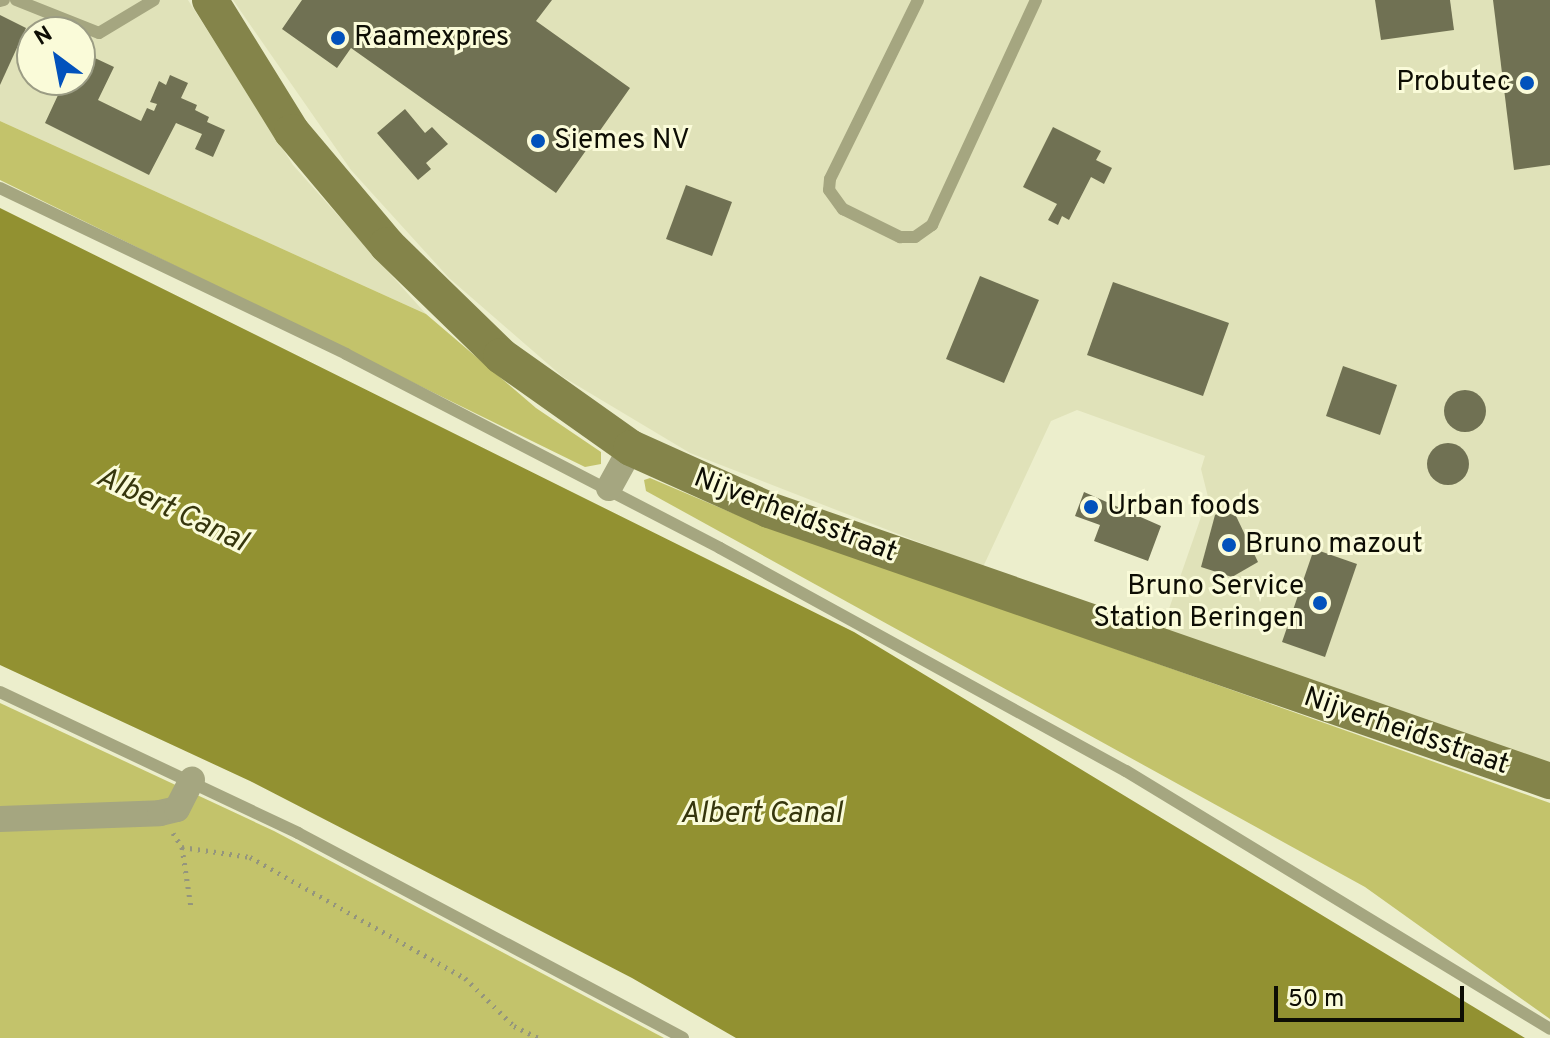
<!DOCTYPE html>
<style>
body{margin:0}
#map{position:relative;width:1550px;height:1038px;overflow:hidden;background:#eceecc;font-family:Overpass,sans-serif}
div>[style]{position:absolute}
.built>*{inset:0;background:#e0e2b9}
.green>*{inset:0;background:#c3c36b}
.water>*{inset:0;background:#929131}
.building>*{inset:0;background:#707153}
.round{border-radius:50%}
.path>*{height:5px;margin-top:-2.5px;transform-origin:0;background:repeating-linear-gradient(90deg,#94957d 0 2px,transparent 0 8px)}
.lane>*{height:12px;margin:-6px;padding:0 6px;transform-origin:6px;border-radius:6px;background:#a5a680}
.street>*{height:26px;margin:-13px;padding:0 13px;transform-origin:13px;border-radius:13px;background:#a5a680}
.secondary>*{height:36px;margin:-18px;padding:0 18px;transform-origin:18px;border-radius:18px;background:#84844a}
.dots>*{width:22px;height:22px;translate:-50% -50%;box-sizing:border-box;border:4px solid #fafbd9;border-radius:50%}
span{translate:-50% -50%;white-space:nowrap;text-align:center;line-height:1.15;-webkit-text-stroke:6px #fafbd9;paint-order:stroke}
.poi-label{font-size:28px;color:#0d0d04}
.left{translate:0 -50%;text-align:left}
.right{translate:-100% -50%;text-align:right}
.street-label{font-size:28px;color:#0d0d04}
.water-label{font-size:30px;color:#36360d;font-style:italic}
.north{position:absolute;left:16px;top:16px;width:80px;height:80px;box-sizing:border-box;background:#fafbd9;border:2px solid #9b9c84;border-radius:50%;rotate:328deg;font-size:22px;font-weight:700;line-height:32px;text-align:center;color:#0d0d04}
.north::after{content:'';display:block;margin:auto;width:28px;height:36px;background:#0252bc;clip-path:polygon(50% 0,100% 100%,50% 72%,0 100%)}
.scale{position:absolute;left:1274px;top:986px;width:190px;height:36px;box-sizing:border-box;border:4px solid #0d0d04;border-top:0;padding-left:10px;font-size:24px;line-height:28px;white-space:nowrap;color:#0d0d04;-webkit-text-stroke:6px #fafbd9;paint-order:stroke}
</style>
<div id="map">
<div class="built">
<div style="clip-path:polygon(evenodd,0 0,188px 0,293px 165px,426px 314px,0 121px,0 0,32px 32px,80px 32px,80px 80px,32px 80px,32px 32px)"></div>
<div style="clip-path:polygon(233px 0,1550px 0,1550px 763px,1162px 629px,1208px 497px,1201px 469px,1205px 456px,1077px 410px,1051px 421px,983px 567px,690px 453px,563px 377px,449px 278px,351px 170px)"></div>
</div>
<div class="green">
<div style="clip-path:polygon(0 121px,426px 314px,536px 408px,601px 452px,601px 464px,585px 467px,0 180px)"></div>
<div style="clip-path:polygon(650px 478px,730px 512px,1550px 803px,1550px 1019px,1365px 887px,646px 491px,644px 480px)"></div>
<div style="clip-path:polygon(0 703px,274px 831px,664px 1038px,0 1038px)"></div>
</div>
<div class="water">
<div style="clip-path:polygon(0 208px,854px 632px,1525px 1038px,736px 1038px,632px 978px,250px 781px,0 665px)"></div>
</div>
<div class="building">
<div style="clip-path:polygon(302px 0,552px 0,536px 21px,630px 88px,556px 193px,351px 48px,337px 68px,282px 29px)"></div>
<div style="clip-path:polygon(1375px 0,1450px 0,1454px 30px,1381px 40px)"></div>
<div style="clip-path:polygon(1493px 0,1550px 0,1550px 165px,1514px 170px)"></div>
<div style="clip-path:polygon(0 15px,26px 28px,0 85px)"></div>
<div style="clip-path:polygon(80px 51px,114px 67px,98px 100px,141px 121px,147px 108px,154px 111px,157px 104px,150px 102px,159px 81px,166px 85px,170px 75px,188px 83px,181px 98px,197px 105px,195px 110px,209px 117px,207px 122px,225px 130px,213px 157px,195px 149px,202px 134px,176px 123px,149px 175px,45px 123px,65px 80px,80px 80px)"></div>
<div style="clip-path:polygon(405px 109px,425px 133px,432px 127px,448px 144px,426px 163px,431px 169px,418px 180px,377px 133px)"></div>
<div style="clip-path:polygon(1053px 127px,1101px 151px,1096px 160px,1112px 168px,1104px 184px,1091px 177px,1069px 220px,1062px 216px,1058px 225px,1048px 220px,1057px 204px,1023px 187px)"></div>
<div style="clip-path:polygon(686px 185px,732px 202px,712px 256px,666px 239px)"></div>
<div style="clip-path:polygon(980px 276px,1039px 300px,1004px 383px,946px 359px)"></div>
<div style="clip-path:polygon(1113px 282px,1229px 323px,1203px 396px,1087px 355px)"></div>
<div style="clip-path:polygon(1343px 366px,1397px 385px,1380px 435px,1326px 416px)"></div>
<div class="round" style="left:1444px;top:390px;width:42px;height:42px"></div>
<div class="round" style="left:1427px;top:443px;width:42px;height:42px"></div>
<div style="clip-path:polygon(1084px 492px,1161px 526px,1148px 561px,1094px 541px,1100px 525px,1075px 516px)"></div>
<div style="clip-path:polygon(1222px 511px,1236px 516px,1258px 562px,1232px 577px,1201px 567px,1215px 515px)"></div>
<div style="clip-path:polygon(1314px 549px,1357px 564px,1325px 657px,1282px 642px)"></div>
</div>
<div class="path">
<div style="left:173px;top:833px;width:17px;rotate:57deg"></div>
<div style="left:182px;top:847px;width:61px;rotate:81.5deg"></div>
<div style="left:182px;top:847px;width:69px;rotate:8.4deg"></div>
<div style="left:250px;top:857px;width:247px;rotate:29.4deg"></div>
<div style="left:465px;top:978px;width:69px;rotate:44.4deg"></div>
<div style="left:514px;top:1026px;width:28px;rotate:26deg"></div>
</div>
<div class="lane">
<div style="left:16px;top:0;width:89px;rotate:21.7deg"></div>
<div style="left:99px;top:33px;width:64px;rotate:-31deg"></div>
<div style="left:918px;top:0;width:199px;rotate:116.2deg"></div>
<div style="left:830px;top:179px;width:11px;rotate:95deg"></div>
<div style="left:829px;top:190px;width:24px;rotate:54deg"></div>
<div style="left:843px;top:209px;width:64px;rotate:26.2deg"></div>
<div style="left:900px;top:237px;width:15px"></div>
<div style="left:915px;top:237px;width:21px;rotate:-35deg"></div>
<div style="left:932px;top:225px;width:248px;rotate:-65.2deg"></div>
<div style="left:0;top:1px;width:4px;rotate:-14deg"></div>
<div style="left:0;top:188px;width:384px;rotate:25.6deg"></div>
<div style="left:346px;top:354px;width:421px;rotate:27.4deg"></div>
<div style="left:720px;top:548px;width:463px;rotate:28.8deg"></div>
<div style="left:1126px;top:771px;width:496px;rotate:31.3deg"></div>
<div style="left:0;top:692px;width:330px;rotate:25.3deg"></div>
<div style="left:298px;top:833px;width:436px;rotate:28deg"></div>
</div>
<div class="street">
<div style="left:609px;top:488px;width:46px;rotate:-61.2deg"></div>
<div style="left:0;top:819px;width:160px;rotate:-2.1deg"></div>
<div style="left:160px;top:813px;width:17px;rotate:-13deg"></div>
<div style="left:177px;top:809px;width:33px;rotate:-63deg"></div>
</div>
<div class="secondary">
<div style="left:210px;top:0;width:155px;rotate:58.2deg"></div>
<div style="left:292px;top:132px;width:148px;rotate:49.9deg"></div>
<div style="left:387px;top:245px;width:159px;rotate:44.2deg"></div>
<div style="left:501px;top:356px;width:159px;rotate:35.3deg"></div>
<div style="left:631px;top:448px;width:151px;rotate:24.2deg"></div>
<div style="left:769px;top:510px;width:827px;rotate:19.14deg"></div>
</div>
<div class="dots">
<div style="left:338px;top:38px;background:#0252bc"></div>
<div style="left:1527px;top:83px;background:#0252bc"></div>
<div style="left:538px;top:141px;background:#0252bc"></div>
<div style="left:1091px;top:507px;background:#0252bc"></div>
<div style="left:1229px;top:545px;background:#0252bc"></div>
<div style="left:1320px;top:603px;background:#0252bc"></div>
</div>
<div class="poi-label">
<span class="left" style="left:354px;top:38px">Raamexpres</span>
<span class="right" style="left:1511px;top:83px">Probutec</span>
<span class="left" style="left:554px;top:141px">Siemes NV</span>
<span class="left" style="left:1107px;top:507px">Urban foods</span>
<span class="left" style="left:1245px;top:545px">Bruno mazout</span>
<span class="right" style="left:1304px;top:603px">Bruno Service<br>Station Beringen</span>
</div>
<div class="street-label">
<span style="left:795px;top:516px;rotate:21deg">Nijverheidsstraat</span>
<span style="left:1406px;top:732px;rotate:19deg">Nijverheidsstraat</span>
</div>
<div class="water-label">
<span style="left:171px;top:511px;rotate:25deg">Albert Canal</span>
<span style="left:761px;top:815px">Albert Canal</span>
</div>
<div class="north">N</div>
<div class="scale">50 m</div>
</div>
